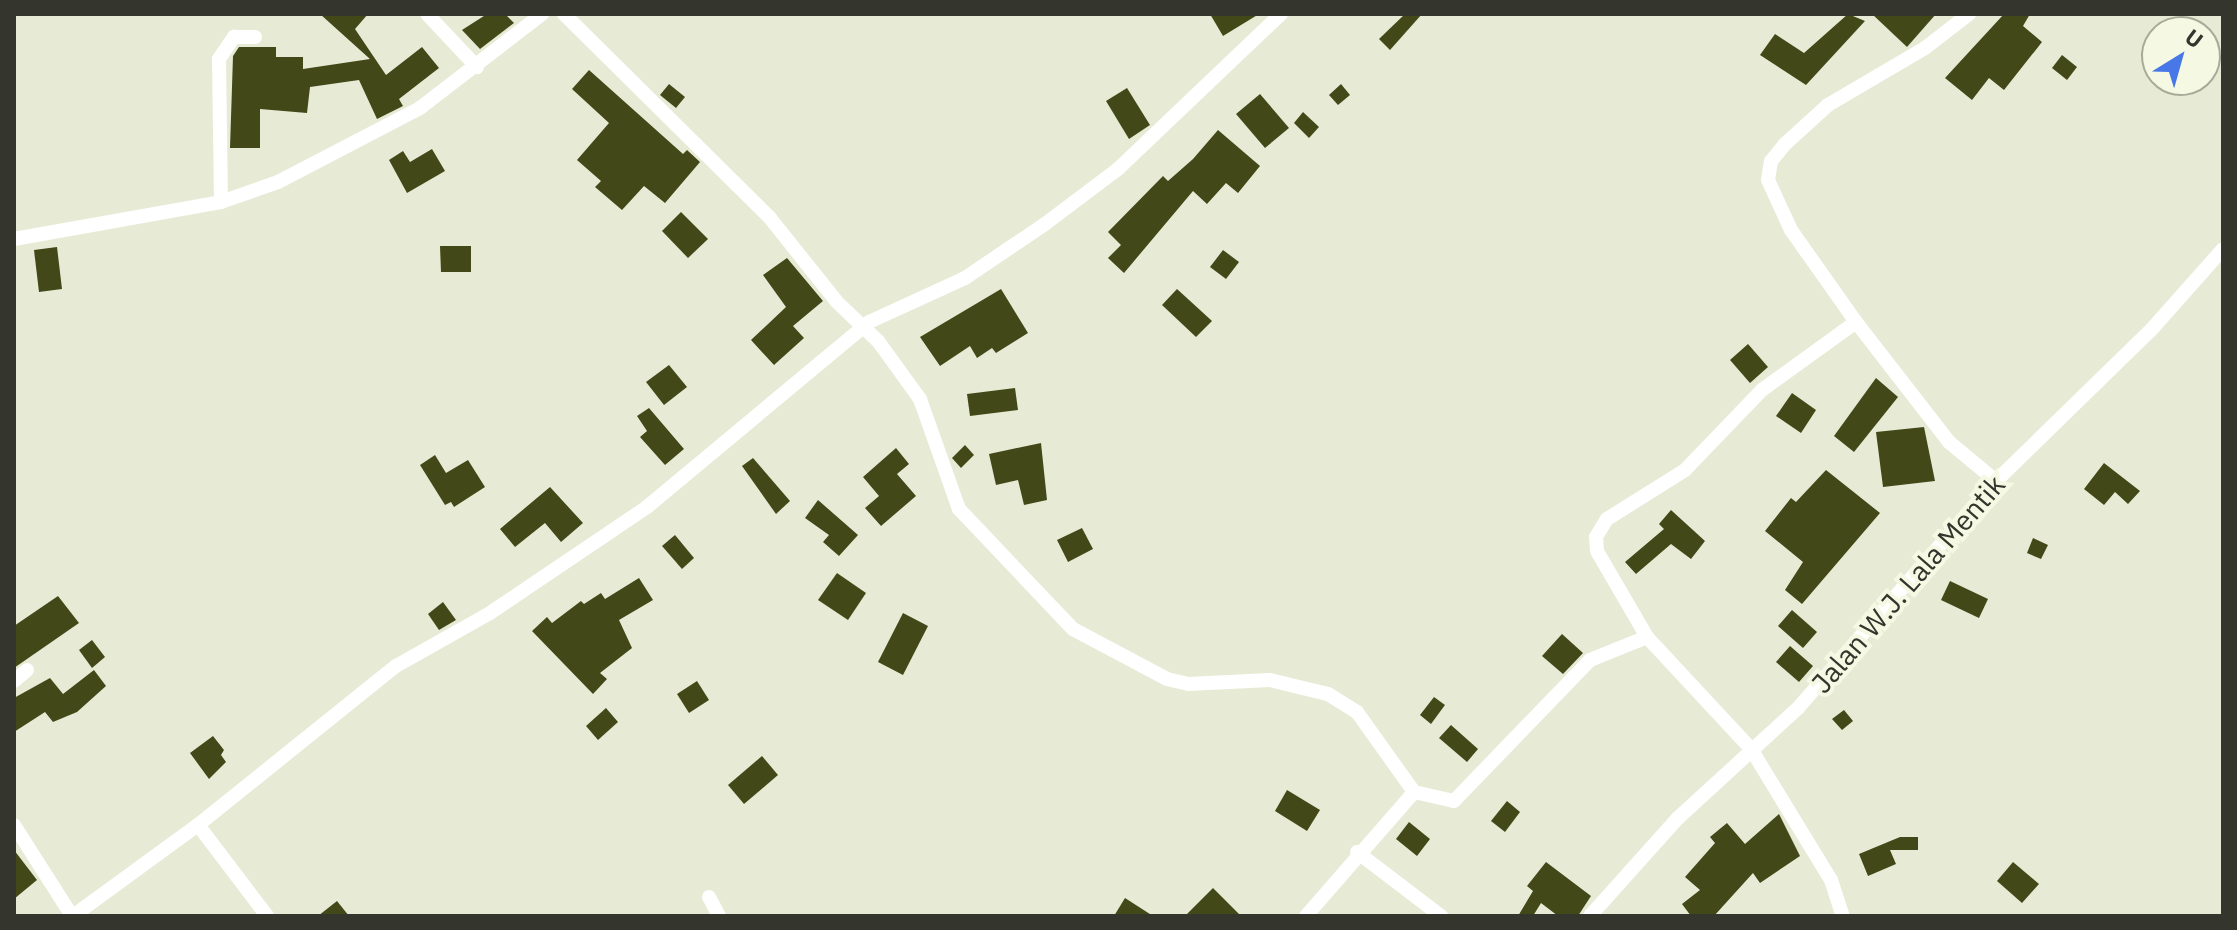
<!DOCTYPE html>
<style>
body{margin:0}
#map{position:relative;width:2237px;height:930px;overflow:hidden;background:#e7ebd5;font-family:"IBM Plex Sans",sans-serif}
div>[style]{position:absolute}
.building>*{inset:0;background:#434819}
.street>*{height:14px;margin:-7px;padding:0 7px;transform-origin:7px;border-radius:7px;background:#fff}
span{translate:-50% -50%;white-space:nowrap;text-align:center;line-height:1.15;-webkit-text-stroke:8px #f5f8e2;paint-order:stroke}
.street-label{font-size:28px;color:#34352d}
.frame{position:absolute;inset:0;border:16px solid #34352d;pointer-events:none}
.north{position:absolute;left:2141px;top:16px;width:80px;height:80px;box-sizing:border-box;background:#f5f8e2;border:2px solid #a8aa9a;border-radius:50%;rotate:37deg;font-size:22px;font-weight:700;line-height:32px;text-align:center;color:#34352d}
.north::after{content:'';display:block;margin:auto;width:28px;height:36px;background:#4877e8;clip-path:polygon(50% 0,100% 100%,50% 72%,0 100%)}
</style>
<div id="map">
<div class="building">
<div style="clip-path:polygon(320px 14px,368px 14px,355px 29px,386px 75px,422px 47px,439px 68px,399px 99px,403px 106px,377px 119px,359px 80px,310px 87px,307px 113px,260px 109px,260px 148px,230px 148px,233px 56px,239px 47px,276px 47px,276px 57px,303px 57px,303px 69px,370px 59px)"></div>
<div style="clip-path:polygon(487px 14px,505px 14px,514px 23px,480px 49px,462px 30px)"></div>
<div style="clip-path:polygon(1210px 14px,1259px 14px,1223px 36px)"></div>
<div style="clip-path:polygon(1405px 14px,1422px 14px,1390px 50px,1379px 39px)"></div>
<div style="clip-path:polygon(1848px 14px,1865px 21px,1806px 85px,1760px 55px,1775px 34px,1804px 53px)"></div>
<div style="clip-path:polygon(1872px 14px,1936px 14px,1907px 47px)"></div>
<div style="clip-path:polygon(2004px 14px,2030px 14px,2023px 26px,2042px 42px,2004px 90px,1989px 78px,1972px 100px,1945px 78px)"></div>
<div style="clip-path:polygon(2062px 55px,2077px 67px,2067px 80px,2052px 68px)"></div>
<div style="clip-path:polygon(589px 70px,683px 154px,687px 150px,700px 162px,665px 203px,644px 186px,622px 210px,595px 187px,601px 181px,577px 160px,609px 123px,572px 89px)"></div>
<div style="clip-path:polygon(669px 84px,685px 97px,676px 108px,660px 95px)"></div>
<div style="clip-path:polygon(1341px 84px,1350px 95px,1338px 105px,1329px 95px)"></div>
<div style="clip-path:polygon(1127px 88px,1150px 125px,1129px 139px,1106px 101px)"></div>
<div style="clip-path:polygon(1260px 94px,1289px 128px,1265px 148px,1236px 114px)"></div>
<div style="clip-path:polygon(1303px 112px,1319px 127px,1309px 138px,1294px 123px)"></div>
<div style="clip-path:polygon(1218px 130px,1260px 166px,1238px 193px,1226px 183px,1207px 204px,1193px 191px,1124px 273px,1108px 258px,1121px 245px,1108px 232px,1163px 176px,1168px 181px,1193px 159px)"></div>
<div style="clip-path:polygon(432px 149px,445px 171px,407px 193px,389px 160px,403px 151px,410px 162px)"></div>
<div style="clip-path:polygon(681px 212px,708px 239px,688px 258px,662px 231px)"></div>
<div style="clip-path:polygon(440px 246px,471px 246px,471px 272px,441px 272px)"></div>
<div style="clip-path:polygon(57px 247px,62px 289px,39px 292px,34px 250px)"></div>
<div style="clip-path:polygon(1223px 250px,1239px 262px,1226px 279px,1210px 267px)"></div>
<div style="clip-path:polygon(787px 258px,823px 301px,793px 326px,804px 338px,774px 365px,751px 340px,786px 307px,763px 275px)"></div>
<div style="clip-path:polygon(1001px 289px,1028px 333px,996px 353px,992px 348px,977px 358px,970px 346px,940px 366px,920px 337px)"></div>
<div style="clip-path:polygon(1177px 289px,1212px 321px,1196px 337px,1162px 305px)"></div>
<div style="clip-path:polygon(1748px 344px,1768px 367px,1750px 383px,1730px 360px)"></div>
<div style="clip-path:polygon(669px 365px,687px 387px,664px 405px,646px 382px)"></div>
<div style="clip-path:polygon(1876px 378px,1898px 397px,1854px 452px,1834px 436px)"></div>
<div style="clip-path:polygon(1015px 388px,1018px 410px,970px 416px,967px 394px)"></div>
<div style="clip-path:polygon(1792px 393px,1816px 410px,1801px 433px,1776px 416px)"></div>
<div style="clip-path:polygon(649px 408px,684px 449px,665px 465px,640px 437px,647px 431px,637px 416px)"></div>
<div style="clip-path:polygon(1924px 427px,1935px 481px,1883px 487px,1876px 432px)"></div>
<div style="clip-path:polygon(1041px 443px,1047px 500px,1024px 505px,1018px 480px,996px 485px,989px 454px)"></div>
<div style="clip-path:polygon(965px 445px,974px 455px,961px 468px,952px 458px)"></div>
<div style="clip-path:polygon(896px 448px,909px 464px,897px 474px,916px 496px,881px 526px,865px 508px,879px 496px,863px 477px)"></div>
<div style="clip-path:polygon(435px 455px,446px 473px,468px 460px,485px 487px,454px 507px,451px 502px,445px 505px,420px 465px)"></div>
<div style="clip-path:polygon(753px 458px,790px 501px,776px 514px,742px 466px)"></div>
<div style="clip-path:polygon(2104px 463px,2140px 491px,2128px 504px,2115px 492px,2104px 505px,2084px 489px)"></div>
<div style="clip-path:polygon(1826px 470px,1880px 513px,1802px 604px,1785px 590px,1803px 562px,1765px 531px,1791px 498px,1796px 502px)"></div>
<div style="clip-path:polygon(550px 487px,583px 523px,561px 542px,545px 523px,515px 547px,500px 529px)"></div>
<div style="clip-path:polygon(818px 500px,858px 535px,839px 556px,823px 542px,829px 535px,805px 518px)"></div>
<div style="clip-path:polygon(1671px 510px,1705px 541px,1691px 559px,1671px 544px,1636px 574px,1625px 562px,1664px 529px,1659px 524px)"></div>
<div style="clip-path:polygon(1082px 528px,1093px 549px,1068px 562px,1057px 540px)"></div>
<div style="clip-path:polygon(675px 535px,694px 558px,682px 569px,662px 546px)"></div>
<div style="clip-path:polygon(2033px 538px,2048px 545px,2041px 559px,2027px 553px)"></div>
<div style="clip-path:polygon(837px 573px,866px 593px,848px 620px,818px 600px)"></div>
<div style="clip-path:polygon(639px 578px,653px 600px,619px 620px,632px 648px,600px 673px,607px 679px,593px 694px,532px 631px,547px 617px,552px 623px,581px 601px,584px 604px,601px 593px,605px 599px)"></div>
<div style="clip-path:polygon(1950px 581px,1988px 599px,1979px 618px,1941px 600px)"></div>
<div style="clip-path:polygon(58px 596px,79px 623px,14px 668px,14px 626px)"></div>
<div style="clip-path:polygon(443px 602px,456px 620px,439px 630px,428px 614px)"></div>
<div style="clip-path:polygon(1792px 610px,1817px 632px,1803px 648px,1778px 626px)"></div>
<div style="clip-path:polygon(903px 613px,928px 626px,903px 675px,878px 662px)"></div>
<div style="clip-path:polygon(1562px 634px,1583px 653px,1563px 674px,1542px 656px)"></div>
<div style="clip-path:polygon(92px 640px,105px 657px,92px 668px,79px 650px)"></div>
<div style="clip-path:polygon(1790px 646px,1813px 666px,1799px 682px,1776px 662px)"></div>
<div style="clip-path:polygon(94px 670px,106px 686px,77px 712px,53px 722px,45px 712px,14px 732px,14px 698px,50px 678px,63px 694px)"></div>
<div style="clip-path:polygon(697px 681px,709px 700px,689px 713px,677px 694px)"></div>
<div style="clip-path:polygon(1434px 697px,1445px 705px,1431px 724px,1420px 715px)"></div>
<div style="clip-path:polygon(606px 708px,618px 722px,598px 740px,586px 726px)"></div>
<div style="clip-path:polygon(1844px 710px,1853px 721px,1842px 730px,1832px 719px)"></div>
<div style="clip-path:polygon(1451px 725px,1478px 749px,1467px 762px,1439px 738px)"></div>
<div style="clip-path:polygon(213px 736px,224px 750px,221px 755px,226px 762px,209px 779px,190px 753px)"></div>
<div style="clip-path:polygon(762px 756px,778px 775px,744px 804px,728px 785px)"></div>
<div style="clip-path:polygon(1287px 790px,1320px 810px,1307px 831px,1275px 811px)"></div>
<div style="clip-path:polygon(1507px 801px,1520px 812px,1505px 832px,1491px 821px)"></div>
<div style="clip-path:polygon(1779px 814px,1800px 856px,1760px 883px,1753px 873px,1714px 916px,1691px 916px,1682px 904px,1700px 890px,1685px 877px,1715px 843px,1710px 837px,1727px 823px,1745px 844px)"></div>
<div style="clip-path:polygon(1409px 822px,1430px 839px,1417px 856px,1396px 839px)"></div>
<div style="clip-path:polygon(1900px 837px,1918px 837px,1918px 850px,1890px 850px,1896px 864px,1868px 876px,1859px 854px)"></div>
<div style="clip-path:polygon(14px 850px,37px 880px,14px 899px)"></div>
<div style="clip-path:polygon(1546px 862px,1591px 896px,1578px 916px,1558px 916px,1541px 903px,1533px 916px,1518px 916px,1533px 891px,1527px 886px)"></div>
<div style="clip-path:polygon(2013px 862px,2039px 884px,2022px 903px,1997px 881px)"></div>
<div style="clip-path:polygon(1213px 888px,1241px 916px,1185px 916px)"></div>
<div style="clip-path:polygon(1125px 898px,1153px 916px,1114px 916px)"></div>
<div style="clip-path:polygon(337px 901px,349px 916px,318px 916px)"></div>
</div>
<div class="street">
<div style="left:427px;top:14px;width:73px;rotate:46.7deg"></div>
<div style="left:564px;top:14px;width:290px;rotate:44.7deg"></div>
<div style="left:770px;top:218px;width:107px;rotate:51.4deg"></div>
<div style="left:837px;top:302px;width:57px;rotate:43.6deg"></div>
<div style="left:878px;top:341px;width:72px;rotate:54.1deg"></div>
<div style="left:920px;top:399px;width:117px;rotate:70.5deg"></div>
<div style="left:959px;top:509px;width:166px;rotate:46.5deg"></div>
<div style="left:1073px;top:629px;width:106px;rotate:28deg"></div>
<div style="left:1167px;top:679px;width:22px;rotate:13deg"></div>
<div style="left:1188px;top:684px;width:82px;rotate:-2.8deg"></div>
<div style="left:1270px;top:680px;width:60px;rotate:13.6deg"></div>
<div style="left:1328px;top:694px;width:34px;rotate:32deg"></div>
<div style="left:1357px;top:712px;width:98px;rotate:54.5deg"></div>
<div style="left:1969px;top:14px;width:56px;rotate:142.3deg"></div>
<div style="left:1925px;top:48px;width:113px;rotate:149.6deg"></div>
<div style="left:1828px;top:105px;width:58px;rotate:137.8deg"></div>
<div style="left:1785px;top:144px;width:22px;rotate:129deg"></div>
<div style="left:1771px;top:161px;width:19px;rotate:99deg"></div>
<div style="left:1768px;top:180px;width:55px;rotate:65.3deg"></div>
<div style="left:1791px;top:230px;width:113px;rotate:54.8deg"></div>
<div style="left:1856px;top:322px;width:152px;rotate:52.2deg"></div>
<div style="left:1949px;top:442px;width:61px;rotate:39.7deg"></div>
<div style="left:221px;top:202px;width:143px;rotate:-90.8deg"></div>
<div style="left:219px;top:59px;width:27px;rotate:-56deg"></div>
<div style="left:234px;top:37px;width:21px"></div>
<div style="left:14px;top:239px;width:210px;rotate:-10.1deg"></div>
<div style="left:221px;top:202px;width:60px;rotate:-19.3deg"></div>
<div style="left:278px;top:182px;width:160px;rotate:-27.5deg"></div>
<div style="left:420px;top:108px;width:154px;rotate:-37.6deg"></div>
<div style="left:1647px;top:637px;width:99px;rotate:-120.2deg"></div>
<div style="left:1597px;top:551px;width:14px;rotate:-94deg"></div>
<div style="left:1596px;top:537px;width:21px;rotate:-59deg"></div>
<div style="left:1607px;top:519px;width:92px;rotate:-32.1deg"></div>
<div style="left:1685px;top:470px;width:111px;rotate:-46.1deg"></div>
<div style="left:1762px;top:390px;width:116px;rotate:-35.9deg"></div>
<div style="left:14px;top:681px;width:17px;rotate:-40deg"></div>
<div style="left:14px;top:825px;width:108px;rotate:57.5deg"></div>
<div style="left:198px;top:825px;width:114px;rotate:52.8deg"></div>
<div style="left:1357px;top:852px;width:106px;rotate:37.3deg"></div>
<div style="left:709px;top:897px;width:21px;rotate:62deg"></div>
<div style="left:73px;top:916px;width:155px;rotate:-36.1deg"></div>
<div style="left:198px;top:825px;width:254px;rotate:-38.8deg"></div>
<div style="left:396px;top:666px;width:108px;rotate:-29.4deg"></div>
<div style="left:490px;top:613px;width:189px;rotate:-34deg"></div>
<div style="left:647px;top:507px;width:289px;rotate:-39.8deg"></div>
<div style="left:869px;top:322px;width:106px;rotate:-24.6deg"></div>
<div style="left:965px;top:278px;width:97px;rotate:-34deg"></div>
<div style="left:1045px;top:224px;width:91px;rotate:-37deg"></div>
<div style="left:1118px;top:169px;width:225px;rotate:-43.6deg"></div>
<div style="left:1306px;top:916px;width:164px;rotate:-48.9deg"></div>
<div style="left:1414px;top:792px;width:41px;rotate:12.7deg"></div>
<div style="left:1454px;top:801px;width:196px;rotate:-46deg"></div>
<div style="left:1590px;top:660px;width:61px;rotate:-22deg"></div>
<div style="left:1647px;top:637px;width:153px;rotate:47.1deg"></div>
<div style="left:1751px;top:749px;width:153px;rotate:58.6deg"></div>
<div style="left:1831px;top:880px;width:38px;rotate:72deg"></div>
<div style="left:1590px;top:916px;width:132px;rotate:-48.1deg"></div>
<div style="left:1678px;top:818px;width:163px;rotate:-42.5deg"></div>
<div style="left:1798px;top:708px;width:301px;rotate:-48.9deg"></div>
<div style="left:1996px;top:481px;width:216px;rotate:-44.3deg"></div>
<div style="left:2151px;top:330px;width:108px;rotate:-48.4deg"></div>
</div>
<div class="street-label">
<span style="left:1908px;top:584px;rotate:-49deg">Jalan W.J. Lala Mentik</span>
</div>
<div class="frame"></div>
<div class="north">U</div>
</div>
